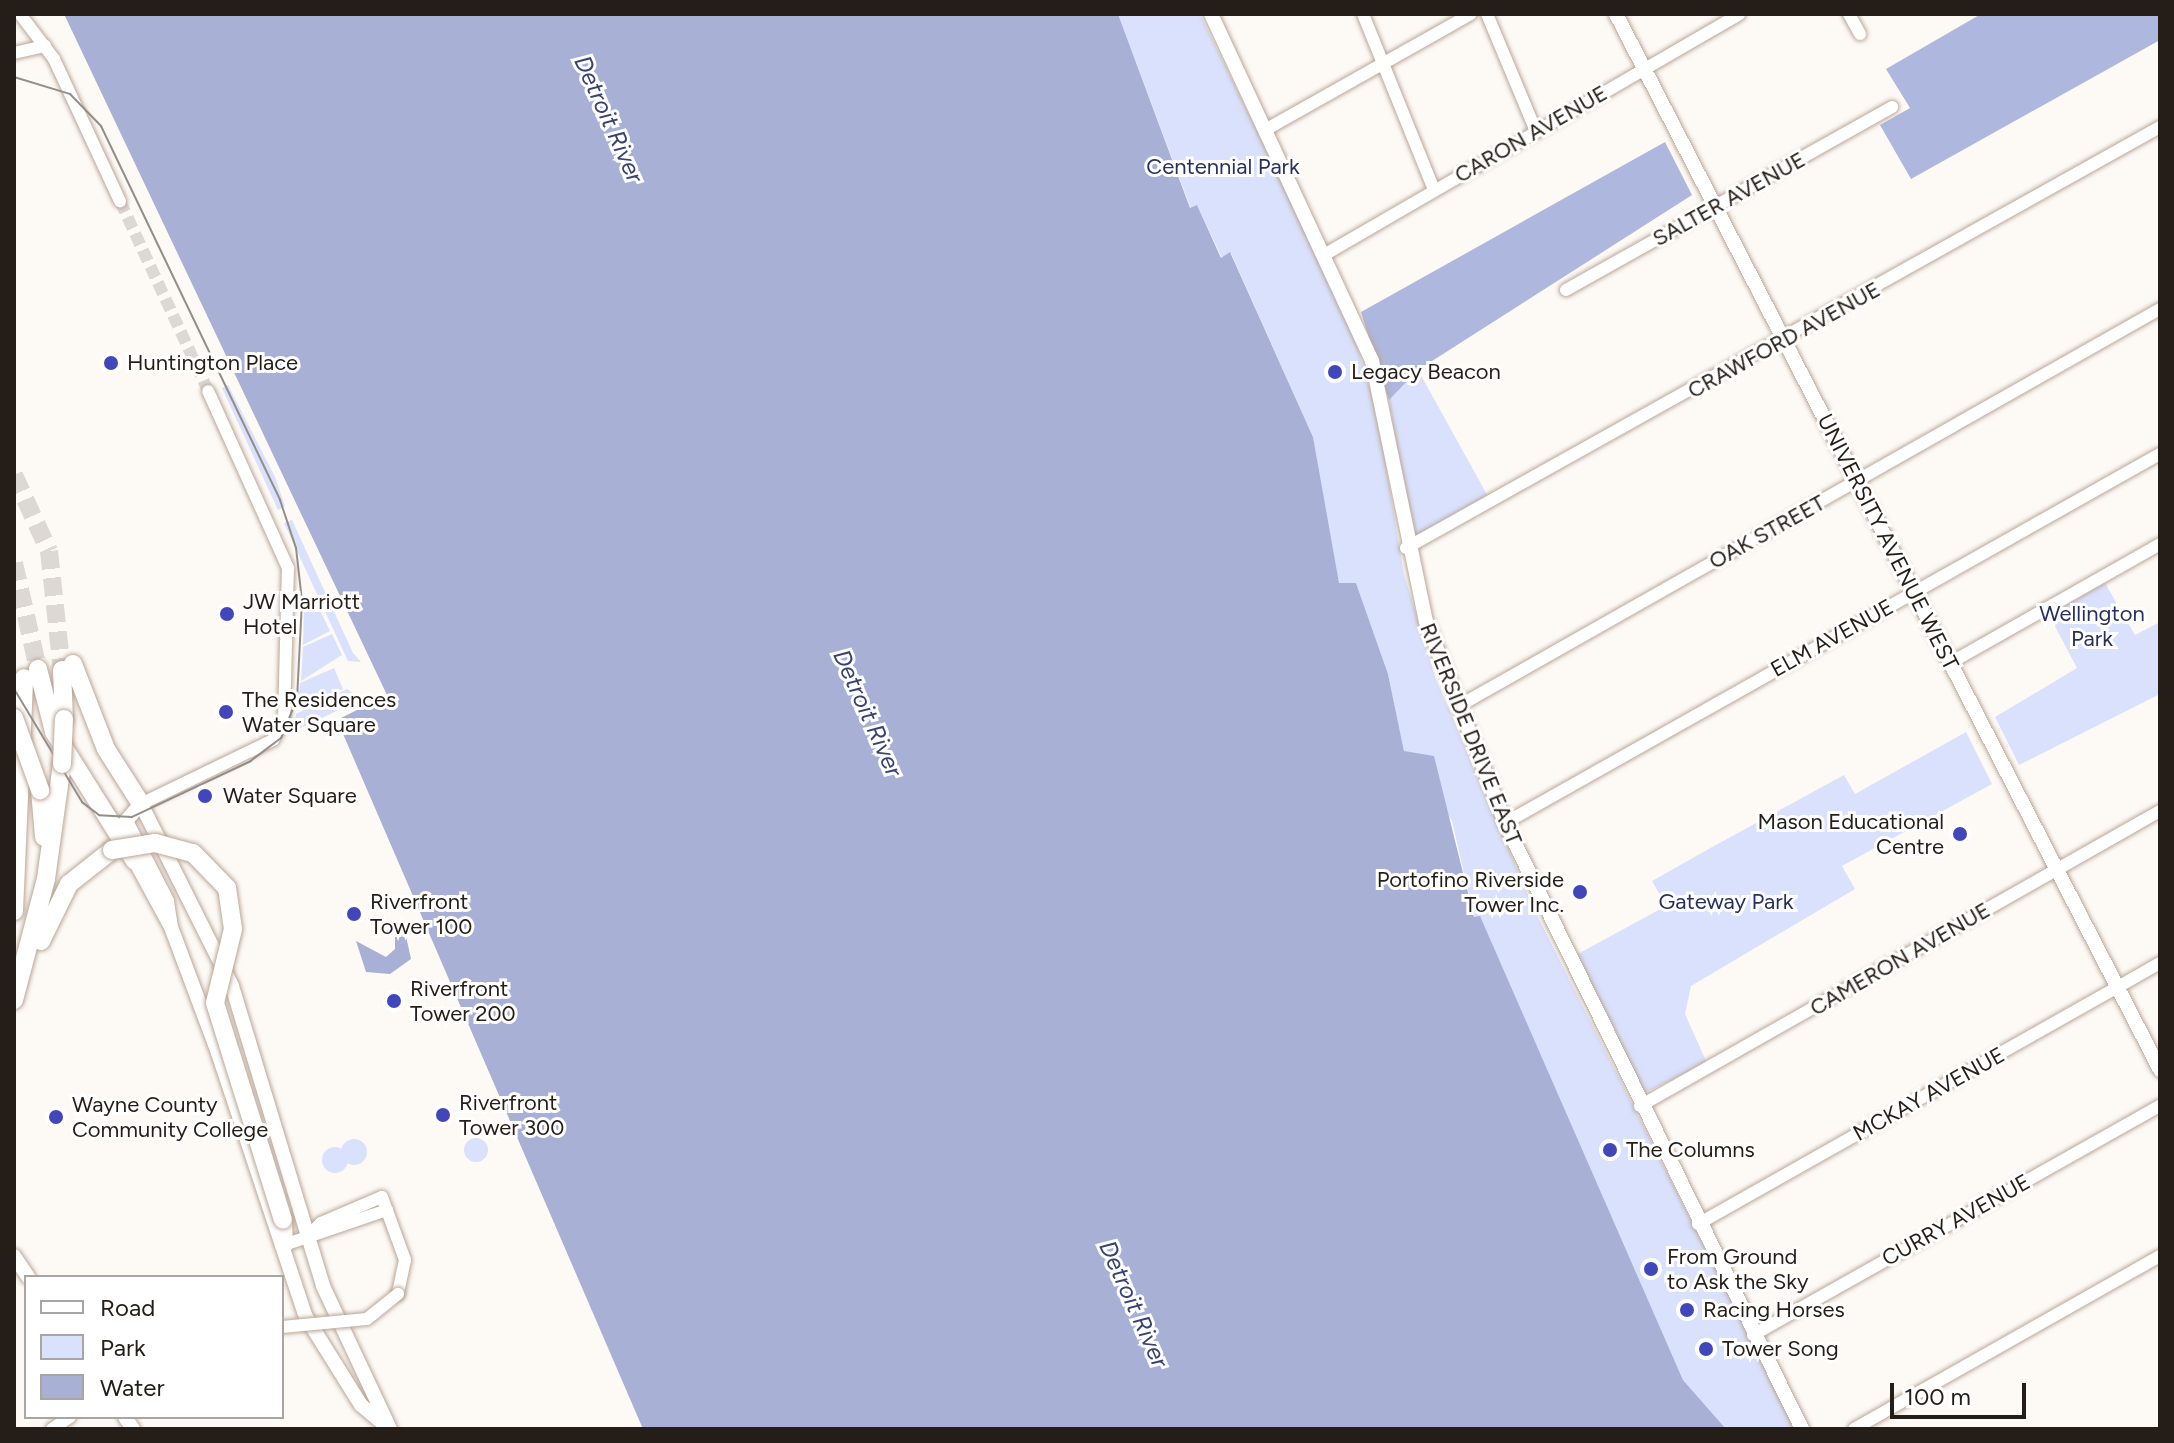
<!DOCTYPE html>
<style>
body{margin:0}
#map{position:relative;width:2174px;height:1443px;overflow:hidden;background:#fdf9f5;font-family:Figtree,sans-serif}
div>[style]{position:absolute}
.green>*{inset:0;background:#dae1fd}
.round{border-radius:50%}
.forest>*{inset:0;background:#aeb7dd}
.water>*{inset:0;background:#a8b0d6}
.minor-tunnel>*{height:12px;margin-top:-6px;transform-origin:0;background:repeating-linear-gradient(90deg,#ddd8d4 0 12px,transparent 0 18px)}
.highway-tunnel>*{height:18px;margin-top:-9px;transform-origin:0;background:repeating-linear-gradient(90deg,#ddd8d4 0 18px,transparent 0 27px)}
.roads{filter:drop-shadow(0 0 2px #baa696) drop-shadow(0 0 2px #baa696)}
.minor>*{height:12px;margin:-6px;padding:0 6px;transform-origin:6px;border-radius:6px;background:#fff}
.major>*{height:14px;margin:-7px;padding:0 7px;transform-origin:7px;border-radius:7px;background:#fff}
.highway>*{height:18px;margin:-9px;padding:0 9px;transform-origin:9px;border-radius:9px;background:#fff}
.tram>*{height:2px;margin:-1px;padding:0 1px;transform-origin:1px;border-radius:1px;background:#948e89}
.bridges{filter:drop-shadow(0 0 2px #baa696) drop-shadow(0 0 2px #baa696)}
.minor-bridge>*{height:12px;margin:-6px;padding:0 6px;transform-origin:6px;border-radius:6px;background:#fff}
.highway-bridge>*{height:18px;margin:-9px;padding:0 9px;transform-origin:9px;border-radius:9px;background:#fff}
.dots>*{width:22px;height:22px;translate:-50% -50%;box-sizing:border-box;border:4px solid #fff;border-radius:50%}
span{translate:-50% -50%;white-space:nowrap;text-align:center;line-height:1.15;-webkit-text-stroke:6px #fff;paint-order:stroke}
.street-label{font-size:22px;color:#251e18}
.park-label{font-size:22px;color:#292f5f}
.poi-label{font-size:22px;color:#251e18}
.left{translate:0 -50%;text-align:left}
.right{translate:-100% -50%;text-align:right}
.water-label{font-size:24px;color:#394072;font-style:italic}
.frame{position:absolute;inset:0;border:16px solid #251e18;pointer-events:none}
.legend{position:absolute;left:24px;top:1275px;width:260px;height:144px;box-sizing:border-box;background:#fff;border:2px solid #a8a5a3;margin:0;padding:10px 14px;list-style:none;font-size:24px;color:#251e18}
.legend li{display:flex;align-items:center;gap:16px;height:40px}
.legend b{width:40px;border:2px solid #a8a5a3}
.scale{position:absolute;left:1890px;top:1383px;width:136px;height:36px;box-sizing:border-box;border:4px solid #251e18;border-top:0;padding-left:10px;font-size:24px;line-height:28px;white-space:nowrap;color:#251e18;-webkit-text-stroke:6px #fff;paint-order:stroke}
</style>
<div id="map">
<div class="green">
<div style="clip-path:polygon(1118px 14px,1200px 14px,1349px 320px,1377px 412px,1404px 574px,1435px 677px,1535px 911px,1796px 1429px,1726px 1429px,1683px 1380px,1480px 917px,1474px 917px,1452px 821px,1416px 756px,1404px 751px,1388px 674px,1356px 583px,1339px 584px,1334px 566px,1313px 437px,1231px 253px,1222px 258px,1197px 205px,1191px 209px)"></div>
<div style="clip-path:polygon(1418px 370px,1490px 500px,1420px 537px,1410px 530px,1389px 400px)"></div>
<div style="clip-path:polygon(228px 385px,275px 477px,285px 506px,278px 510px,222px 388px)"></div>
<div style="clip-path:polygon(292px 520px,353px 653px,361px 662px,348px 661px,284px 523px)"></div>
<div style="clip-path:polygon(2105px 583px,2135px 635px,2160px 622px,2160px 694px,2019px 765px,1995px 717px,2077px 668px,2049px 615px)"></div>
<div style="clip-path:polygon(316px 602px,330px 631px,303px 645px,304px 608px)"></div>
<div style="clip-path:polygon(332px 634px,342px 655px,301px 681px,303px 647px)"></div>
<div style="clip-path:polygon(334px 668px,343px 689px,297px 711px,300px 683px)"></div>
<div style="clip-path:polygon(347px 689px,362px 699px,294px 731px,296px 714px)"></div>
<div style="clip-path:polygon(1966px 732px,1992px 784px,1842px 866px,1855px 889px,1691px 986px,1685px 1014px,1707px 1063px,1644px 1093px,1574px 956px,1666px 906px,1652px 881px,1714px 846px,1844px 775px,1855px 794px)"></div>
<div class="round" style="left:464px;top:1138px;width:24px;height:24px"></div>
<div class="round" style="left:341px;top:1139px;width:26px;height:26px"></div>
<div class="round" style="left:322px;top:1147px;width:26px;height:26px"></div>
</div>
<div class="forest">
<div style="clip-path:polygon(1981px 14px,2160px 14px,2160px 40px,1911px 179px,1880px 125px,1910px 108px,1886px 69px)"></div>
<div style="clip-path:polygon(1665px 142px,1692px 195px,1418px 370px,1389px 400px,1361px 312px)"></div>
</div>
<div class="water">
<div style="clip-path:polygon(64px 14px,1118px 14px,1190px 208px,1197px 205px,1221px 258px,1230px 252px,1313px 437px,1339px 583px,1356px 583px,1388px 674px,1404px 751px,1434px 756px,1474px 917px,1480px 916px,1683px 1380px,1726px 1429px,643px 1429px,337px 720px,387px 695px)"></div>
<div style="clip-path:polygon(404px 927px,411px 959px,390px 974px,366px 972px,356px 941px,386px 957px,395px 949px,395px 929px)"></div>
</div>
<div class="minor-tunnel">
<div style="left:120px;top:201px;width:209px;rotate:65.1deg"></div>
</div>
<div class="highway-tunnel">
<div style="left:14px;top:475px;width:84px;rotate:65.3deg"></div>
<div style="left:49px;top:551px;width:120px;rotate:83.8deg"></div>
<div style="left:14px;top:563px;width:109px;rotate:77.2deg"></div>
</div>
<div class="roads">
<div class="minor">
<div style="left:20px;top:14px;width:56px;rotate:52.9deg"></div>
<div style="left:54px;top:59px;width:157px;rotate:65.1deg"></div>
<div style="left:1363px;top:14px;width:190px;rotate:68deg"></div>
<div style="left:1487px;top:14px;width:127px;rotate:67.3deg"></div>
<div style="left:1849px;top:14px;width:23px;rotate:61deg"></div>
<div style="left:14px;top:53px;width:32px;rotate:-13deg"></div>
<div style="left:1265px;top:130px;width:236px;rotate:-29.4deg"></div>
<div style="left:1324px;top:255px;width:480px;rotate:-30.1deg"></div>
<div style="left:1566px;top:290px;width:374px;rotate:-29.3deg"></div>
<div style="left:1406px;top:548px;width:864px;rotate:-29.18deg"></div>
<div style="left:1950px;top:663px;width:241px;rotate:-29.5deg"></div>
<div style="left:1457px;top:707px;width:808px;rotate:-29.52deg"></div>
<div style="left:141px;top:804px;width:147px;rotate:-25.9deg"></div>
<div style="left:273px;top:740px;width:23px;rotate:-61deg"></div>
<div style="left:284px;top:720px;width:152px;rotate:-88.5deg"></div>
<div style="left:288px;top:568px;width:194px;rotate:-114.3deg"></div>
<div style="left:1505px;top:823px;width:752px;rotate:-29.4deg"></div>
<div style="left:1640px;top:1106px;width:598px;rotate:-29.57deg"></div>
<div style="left:1698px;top:1224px;width:531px;rotate:-29.46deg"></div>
<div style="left:308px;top:1236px;width:18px;rotate:-45deg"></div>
<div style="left:321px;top:1223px;width:66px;rotate:-23.1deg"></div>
<div style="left:382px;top:1197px;width:67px;rotate:69.9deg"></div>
<div style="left:405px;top:1260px;width:35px;rotate:102deg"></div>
<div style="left:284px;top:1245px;width:109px;rotate:-18.8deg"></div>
<div style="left:1753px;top:1335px;width:467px;rotate:-29.4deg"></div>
<div style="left:52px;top:1429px;width:22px;rotate:-34deg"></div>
<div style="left:1854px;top:1429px;width:352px;rotate:-29.5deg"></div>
</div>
<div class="major">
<div style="left:1211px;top:14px;width:383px;rotate:65.1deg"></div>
<div style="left:1372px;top:361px;width:266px;rotate:78.3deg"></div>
<div style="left:1426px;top:621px;width:217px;rotate:68.6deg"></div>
<div style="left:1505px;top:823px;width:675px;rotate:63.89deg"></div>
<div style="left:1616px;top:14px;width:1188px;rotate:62.74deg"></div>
<div style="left:135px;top:861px;width:75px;rotate:61.4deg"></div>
<div style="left:171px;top:927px;width:134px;rotate:69.5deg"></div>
<div style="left:218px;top:1053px;width:278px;rotate:71.6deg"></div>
<div style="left:306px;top:1317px;width:104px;rotate:58deg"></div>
<div style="left:361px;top:1405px;width:34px;rotate:40deg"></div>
<div style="left:171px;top:927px;width:26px;rotate:-99deg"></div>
<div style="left:167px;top:901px;width:90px;rotate:-117.1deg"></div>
<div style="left:126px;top:821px;width:23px;rotate:-49deg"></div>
<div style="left:141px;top:804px;width:203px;rotate:63.4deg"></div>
<div style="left:232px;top:986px;width:313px;rotate:73.1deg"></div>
<div style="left:323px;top:1286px;width:158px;rotate:64.9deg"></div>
<div style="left:14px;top:1256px;width:25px;rotate:56deg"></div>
<div style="left:125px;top:1417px;width:14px;rotate:56deg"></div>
</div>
<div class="highway">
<div style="left:73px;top:664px;width:91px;rotate:68.8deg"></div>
<div style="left:106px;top:749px;width:65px;rotate:57.5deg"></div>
<div style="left:38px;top:669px;width:65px;rotate:75.7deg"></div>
<div style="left:54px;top:732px;width:152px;rotate:57.9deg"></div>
<div style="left:62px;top:670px;width:49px;rotate:87.7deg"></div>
<div style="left:40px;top:790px;width:47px;rotate:85.1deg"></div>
<div style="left:14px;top:911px;width:233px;rotate:-87.5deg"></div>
<div style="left:41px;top:941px;width:64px;rotate:-63.8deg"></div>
<div style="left:69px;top:884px;width:55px;rotate:-38.3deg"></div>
<div style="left:14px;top:1000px;width:125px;rotate:-75.2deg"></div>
<div style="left:46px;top:879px;width:116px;rotate:-82.1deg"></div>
<div style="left:283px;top:1220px;width:25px;rotate:88deg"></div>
</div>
</div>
<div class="tram">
<div style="left:14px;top:77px;width:59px;rotate:16.9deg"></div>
<div style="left:70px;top:94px;width:45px;rotate:45.9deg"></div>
<div style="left:101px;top:126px;width:415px;rotate:64.4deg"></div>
<div style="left:280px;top:500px;width:51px;rotate:71.6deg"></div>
<div style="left:296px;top:548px;width:53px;rotate:83.5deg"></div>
<div style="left:302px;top:601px;width:98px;rotate:92.9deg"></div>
<div style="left:297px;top:699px;width:42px;rotate:112.3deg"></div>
<div style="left:281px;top:738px;width:38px;rotate:143deg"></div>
<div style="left:251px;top:761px;width:132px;rotate:154.8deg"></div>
<div style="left:132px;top:817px;width:33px;rotate:-177deg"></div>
<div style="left:99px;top:815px;width:21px;rotate:-143deg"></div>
<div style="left:82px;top:802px;width:132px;rotate:-121deg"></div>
</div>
<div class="bridges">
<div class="minor-bridge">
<div style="left:282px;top:1327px;width:85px;rotate:-5.4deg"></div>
<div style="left:367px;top:1319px;width:40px;rotate:-39deg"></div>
</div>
<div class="highway-bridge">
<div style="left:14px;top:718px;width:77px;rotate:70.1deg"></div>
<div style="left:62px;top:764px;width:45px;rotate:-87.5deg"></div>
<div style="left:112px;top:850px;width:44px;rotate:-9.2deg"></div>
<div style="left:155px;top:843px;width:39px;rotate:15deg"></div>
<div style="left:193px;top:853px;width:49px;rotate:45.8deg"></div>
<div style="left:227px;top:888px;width:41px;rotate:81.7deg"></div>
<div style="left:233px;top:929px;width:76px;rotate:103.7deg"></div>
<div style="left:215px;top:1003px;width:227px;rotate:72.6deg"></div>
</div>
</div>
<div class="dots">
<div style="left:111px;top:363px;background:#4246bb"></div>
<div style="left:1335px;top:372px;background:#4246bb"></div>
<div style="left:227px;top:614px;background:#4246bb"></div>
<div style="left:226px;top:712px;background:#4246bb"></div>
<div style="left:205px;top:796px;background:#4246bb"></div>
<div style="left:1960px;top:834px;background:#4246bb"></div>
<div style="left:1580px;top:892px;background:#4246bb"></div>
<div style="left:354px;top:914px;background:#4246bb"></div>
<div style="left:394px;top:1001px;background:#4246bb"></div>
<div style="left:443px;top:1115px;background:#4246bb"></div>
<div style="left:56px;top:1117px;background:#4246bb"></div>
<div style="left:1610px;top:1150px;background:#4246bb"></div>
<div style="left:1651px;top:1269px;background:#4246bb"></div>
<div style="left:1687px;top:1310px;background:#4246bb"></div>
<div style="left:1706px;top:1349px;background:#4246bb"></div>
</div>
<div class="street-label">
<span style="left:1531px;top:134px;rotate:-30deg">CARON AVENUE</span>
<span style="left:1729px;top:199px;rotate:-29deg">SALTER AVENUE</span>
<span style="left:1784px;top:340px;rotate:-29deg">CRAWFORD AVENUE</span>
<span style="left:1767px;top:532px;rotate:-29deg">OAK STREET</span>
<span style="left:1888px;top:542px;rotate:63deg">UNIVERSITY AVENUE WEST</span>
<span style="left:1832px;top:638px;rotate:-29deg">ELM AVENUE</span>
<span style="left:1471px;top:734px;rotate:68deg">RIVERSIDE DRIVE EAST</span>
<span style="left:1900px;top:959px;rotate:-30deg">CAMERON AVENUE</span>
<span style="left:1929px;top:1094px;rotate:-29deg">MCKAY AVENUE</span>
<span style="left:1956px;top:1220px;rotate:-29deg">CURRY AVENUE</span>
</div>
<div class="park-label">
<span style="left:1223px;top:167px">Centennial Park</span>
<span style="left:2092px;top:626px">Wellington<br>Park</span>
<span style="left:1726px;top:902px">Gateway Park</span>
</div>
<div class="poi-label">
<span class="left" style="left:127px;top:363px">Huntington Place</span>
<span class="left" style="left:1351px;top:372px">Legacy Beacon</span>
<span class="left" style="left:243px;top:614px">JW Marriott<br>Hotel</span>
<span class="left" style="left:242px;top:712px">The Residences<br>Water Square</span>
<span class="left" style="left:223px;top:796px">Water Square</span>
<span class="right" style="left:1944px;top:834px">Mason Educational<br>Centre</span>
<span class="right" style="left:1564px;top:892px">Portofino Riverside<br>Tower Inc.</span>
<span class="left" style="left:370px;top:914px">Riverfront<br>Tower 100</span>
<span class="left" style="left:410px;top:1001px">Riverfront<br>Tower 200</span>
<span class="left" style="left:459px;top:1115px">Riverfront<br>Tower 300</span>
<span class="left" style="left:72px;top:1117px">Wayne County<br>Community College</span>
<span class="left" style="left:1626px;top:1150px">The Columns</span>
<span class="left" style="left:1667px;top:1269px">From Ground<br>to Ask the Sky</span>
<span class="left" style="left:1703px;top:1310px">Racing Horses</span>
<span class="left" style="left:1722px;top:1349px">Tower Song</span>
</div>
<div class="water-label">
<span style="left:609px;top:119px;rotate:66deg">Detroit River</span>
<span style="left:868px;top:713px;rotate:66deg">Detroit River</span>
<span style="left:1134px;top:1304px;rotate:66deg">Detroit River</span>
</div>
<div class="frame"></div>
<ul class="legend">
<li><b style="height:10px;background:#fff"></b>Road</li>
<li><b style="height:22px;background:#dae1fd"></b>Park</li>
<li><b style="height:22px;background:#a8b0d6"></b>Water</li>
</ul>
<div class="scale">100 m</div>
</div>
